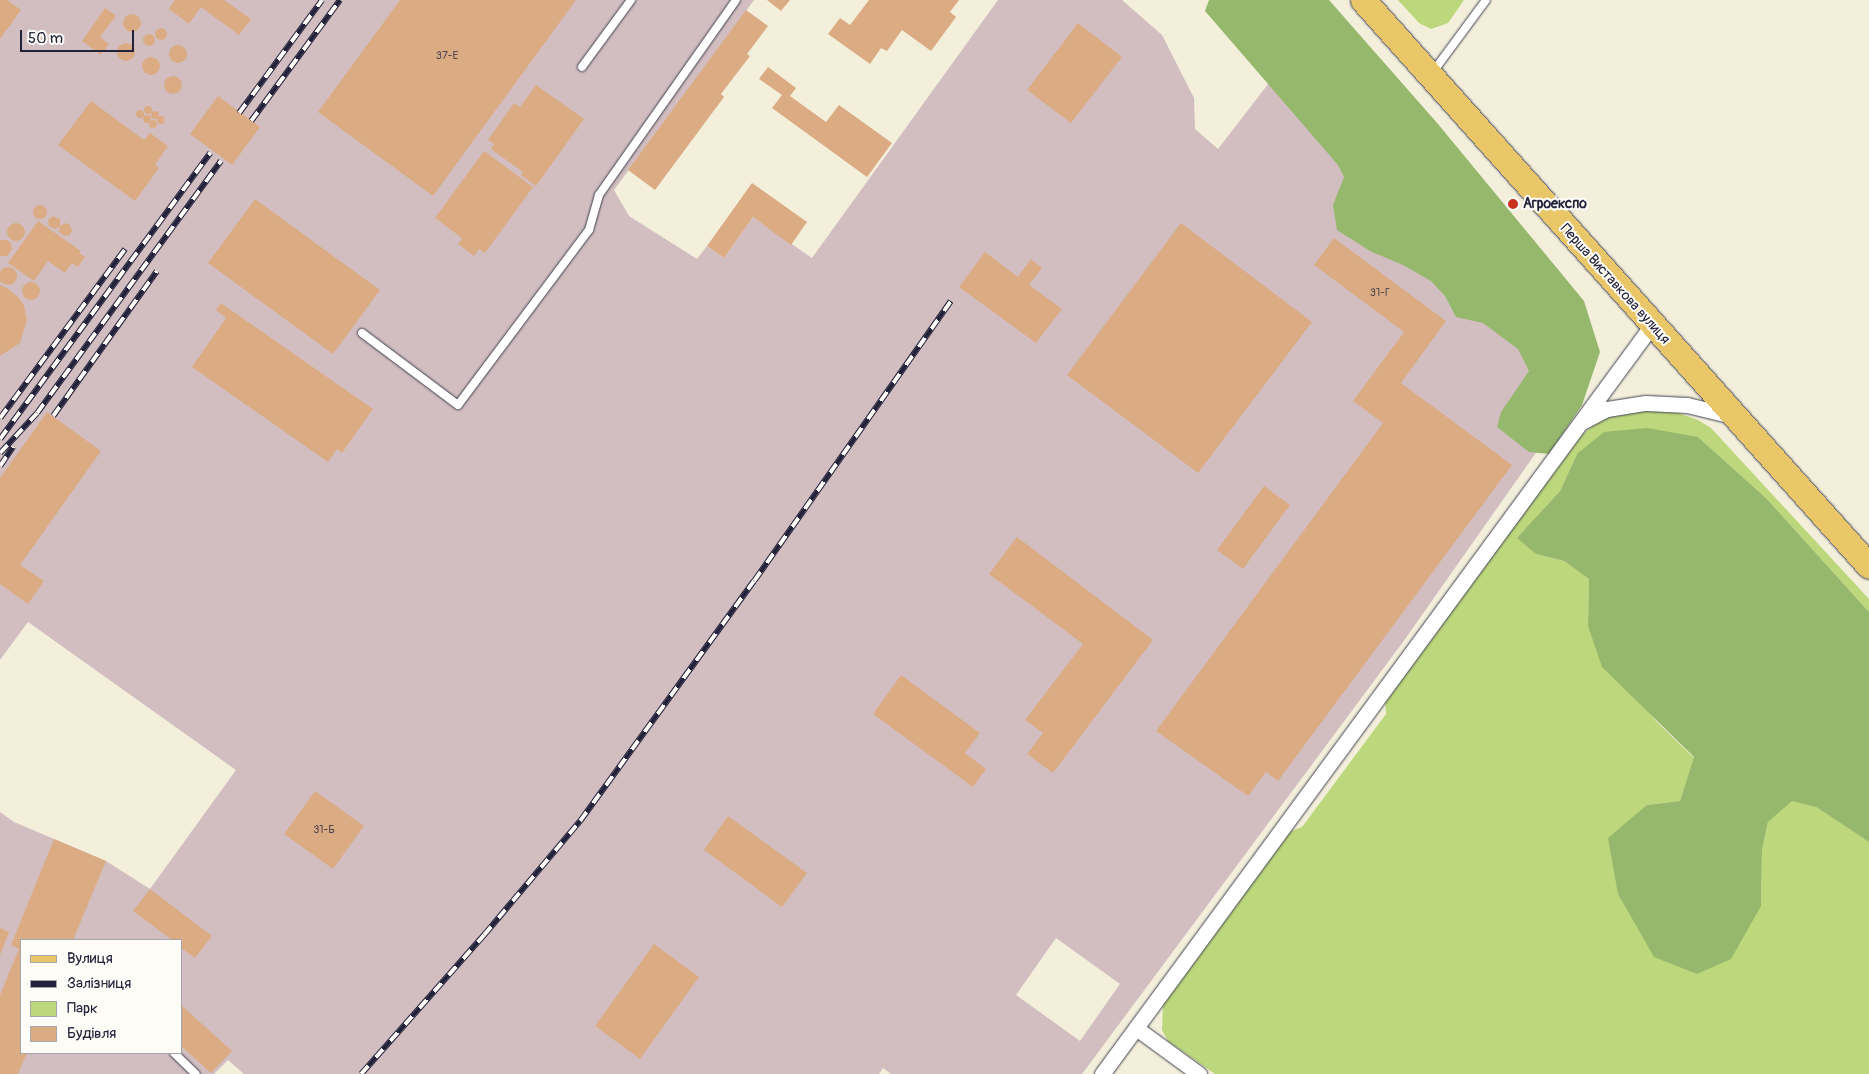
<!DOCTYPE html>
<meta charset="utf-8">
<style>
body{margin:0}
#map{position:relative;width:1869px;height:1074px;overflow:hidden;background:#f3efdb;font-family:Pangolin,sans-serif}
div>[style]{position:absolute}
.industrial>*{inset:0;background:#d2bec1}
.green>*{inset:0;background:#bcd77c}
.forest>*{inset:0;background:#95b86c}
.building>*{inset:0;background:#dbac84}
.round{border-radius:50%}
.roads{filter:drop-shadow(0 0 1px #414153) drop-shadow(0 0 1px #414153)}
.service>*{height:8px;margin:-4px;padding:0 4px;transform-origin:4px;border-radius:4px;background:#fff}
.minor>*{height:15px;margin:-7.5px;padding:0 7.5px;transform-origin:7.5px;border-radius:7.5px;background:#fff}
.primary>*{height:25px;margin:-12.5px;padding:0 12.5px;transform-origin:12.5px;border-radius:12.5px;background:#e9c769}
.rail>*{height:5.5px;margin-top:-2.75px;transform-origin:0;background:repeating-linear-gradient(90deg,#fdfcf7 0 11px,#22223b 0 22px);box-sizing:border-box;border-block:1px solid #22223b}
.dots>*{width:14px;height:14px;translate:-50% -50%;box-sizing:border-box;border:2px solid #fdfcf7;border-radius:50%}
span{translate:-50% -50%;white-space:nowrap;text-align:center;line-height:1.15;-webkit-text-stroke:4px #fdfcf7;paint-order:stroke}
.number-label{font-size:11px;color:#50444d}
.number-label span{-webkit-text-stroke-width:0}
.poi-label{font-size:14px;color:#22223b;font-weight:700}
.left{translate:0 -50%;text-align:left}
.street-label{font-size:14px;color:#22223b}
.legend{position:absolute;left:20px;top:939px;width:162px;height:115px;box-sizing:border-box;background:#fdfcf7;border:1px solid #a5a5ac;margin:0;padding:6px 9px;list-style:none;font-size:15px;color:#22223b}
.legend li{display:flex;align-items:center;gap:10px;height:25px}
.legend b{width:25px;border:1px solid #a5a5ac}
.scale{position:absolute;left:20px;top:30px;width:114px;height:22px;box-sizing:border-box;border:2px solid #22223b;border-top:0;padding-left:6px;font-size:15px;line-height:18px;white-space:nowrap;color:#22223b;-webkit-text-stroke:4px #fdfcf7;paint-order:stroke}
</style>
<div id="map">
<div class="industrial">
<div style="clip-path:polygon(evenodd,0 0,754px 0,614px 190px,629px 216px,697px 259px,707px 246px,724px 258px,753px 217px,812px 258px,998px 0,1122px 0,1162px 35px,1194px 98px,1195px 129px,1218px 149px,1279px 70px,1573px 400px,1403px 642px,1082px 1074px,891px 1074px,883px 1068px,879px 1074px,244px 1074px,228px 1060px,214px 1074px,0 1074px,0 812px,14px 822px,106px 861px,150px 889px,236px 770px,28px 622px,0 660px,0 0,1056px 938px,1120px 984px,1080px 1041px,1016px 995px,1056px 938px,0 0,21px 940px,181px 940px,181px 1053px,21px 1053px,21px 940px)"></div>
</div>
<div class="green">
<div style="clip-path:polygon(1398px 0,1464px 0,1448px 23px,1431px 29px,1419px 23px)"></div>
<div style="clip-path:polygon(1641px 410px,1670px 410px,1698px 420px,1711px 428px,1869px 599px,1869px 612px,1766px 498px,1698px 437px,1577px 454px,1560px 491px,1518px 538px,1536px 554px,1564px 561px,1589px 579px,1588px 626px,1655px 720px,1694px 758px,1680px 801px,1647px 805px,1761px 906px,1762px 850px,1768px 822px,1792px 800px,1816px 807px,1869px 842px,1869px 1074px,1215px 1074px,1168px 1041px,1162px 1030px,1163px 1004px,1176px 981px,1286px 833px,1302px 827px,1386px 714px,1385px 700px,1582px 435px,1601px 419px)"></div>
</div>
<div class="forest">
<div style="clip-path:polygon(1209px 0,1329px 0,1438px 124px,1584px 301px,1600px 352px,1582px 405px,1549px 454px,1529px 452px,1497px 427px,1501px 412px,1529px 371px,1518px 349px,1483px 323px,1456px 317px,1445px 296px,1431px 281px,1403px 265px,1370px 251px,1337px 230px,1333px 205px,1344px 177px,1338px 165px,1205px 11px)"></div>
<div style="clip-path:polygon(1647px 428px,1698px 437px,1766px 498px,1869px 612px,1869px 842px,1816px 807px,1792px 801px,1768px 822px,1762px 850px,1761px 906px,1731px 959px,1697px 974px,1654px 957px,1618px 894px,1608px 838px,1647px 805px,1680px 801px,1694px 757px,1602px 667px,1588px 626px,1589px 579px,1564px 561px,1536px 554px,1517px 538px,1560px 491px,1577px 454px,1604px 432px)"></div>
</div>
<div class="building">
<div style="clip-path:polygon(0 0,7px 0,21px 10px,0 39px)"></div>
<div style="clip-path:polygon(175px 0,224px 0,251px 19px,239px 35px,201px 7px,189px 24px,169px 9px)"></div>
<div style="clip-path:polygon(400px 0,576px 0,433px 196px,318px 112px)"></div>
<div style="clip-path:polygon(767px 0,790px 0,781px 11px)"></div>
<div style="clip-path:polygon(869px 0,959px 0,950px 12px,956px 17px,931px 51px,902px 30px,887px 51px,881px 48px,870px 64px,828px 34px,840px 18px,850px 25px)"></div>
<div style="clip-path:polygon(105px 8px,116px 16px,100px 37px,109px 44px,101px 55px,82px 41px)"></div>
<div style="clip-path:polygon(746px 10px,768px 26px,747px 54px,750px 56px,721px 94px,724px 97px,655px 190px,628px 170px)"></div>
<div class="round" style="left:123px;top:14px;width:18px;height:18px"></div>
<div style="clip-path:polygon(1078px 23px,1122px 57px,1071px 123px,1027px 90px)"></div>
<div class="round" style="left:155px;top:28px;width:12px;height:12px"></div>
<div class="round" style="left:143px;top:34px;width:12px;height:12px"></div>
<div class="round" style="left:117px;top:43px;width:18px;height:18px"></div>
<div class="round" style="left:169px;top:45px;width:18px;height:18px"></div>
<div class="round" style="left:142px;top:57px;width:18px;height:18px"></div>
<div style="clip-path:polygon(768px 67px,796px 88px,790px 96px,826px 122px,839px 105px,892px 143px,867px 177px,772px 108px,782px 95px,759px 79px)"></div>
<div class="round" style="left:164px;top:76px;width:18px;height:18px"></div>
<div style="clip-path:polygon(536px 85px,584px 119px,536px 186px,521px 175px,523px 172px,491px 149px,494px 144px,488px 140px,514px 103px,520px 107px)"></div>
<div style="clip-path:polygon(218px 96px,260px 127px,232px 165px,190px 134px)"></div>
<div style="clip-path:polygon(91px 101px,144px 140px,150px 133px,168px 146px,155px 165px,159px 168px,135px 201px,58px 145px)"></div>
<div class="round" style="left:144px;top:106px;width:8px;height:8px"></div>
<div class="round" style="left:136px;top:110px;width:8px;height:8px"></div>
<div class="round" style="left:151px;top:111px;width:8px;height:8px"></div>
<div class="round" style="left:143px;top:115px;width:8px;height:8px"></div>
<div class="round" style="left:157px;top:116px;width:8px;height:8px"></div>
<div class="round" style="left:149px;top:120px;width:8px;height:8px"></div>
<div style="clip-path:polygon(484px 151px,533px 187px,485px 253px,479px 249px,474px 256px,458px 244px,462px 238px,435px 218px)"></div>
<div style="clip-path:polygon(752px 183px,807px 222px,791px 245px,753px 217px,724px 258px,707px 246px)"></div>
<div style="clip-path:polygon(255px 199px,380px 290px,333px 354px,208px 263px)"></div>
<div class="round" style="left:33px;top:205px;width:14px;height:14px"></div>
<div style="clip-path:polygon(53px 216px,60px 219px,60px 226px,66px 223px,70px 225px,72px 231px,70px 235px,64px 236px,59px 232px,60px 227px,55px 229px,49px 226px,48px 220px)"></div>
<div style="clip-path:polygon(38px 221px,81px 251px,79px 253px,85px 257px,78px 267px,72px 263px,65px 273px,48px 261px,34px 281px,8px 263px)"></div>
<div style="clip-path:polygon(1181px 223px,1312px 322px,1198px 473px,1067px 375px)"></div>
<div class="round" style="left:7px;top:223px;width:18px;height:18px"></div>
<div style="clip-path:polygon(1334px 238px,1446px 321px,1401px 383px,1512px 465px,1278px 781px,1266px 772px,1248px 796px,1156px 731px,1383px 423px,1353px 401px,1404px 332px,1314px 265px)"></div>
<div style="clip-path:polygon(0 240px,7px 240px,11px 243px,12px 249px,7px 256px,0 256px)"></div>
<div style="clip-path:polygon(985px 252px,1018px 277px,1031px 259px,1042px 268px,1029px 285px,1062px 309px,1036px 343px,959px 287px)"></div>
<div class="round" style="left:-1px;top:267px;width:18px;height:18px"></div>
<div class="round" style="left:22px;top:282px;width:18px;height:18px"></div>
<div style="clip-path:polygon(0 285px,7px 288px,19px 298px,24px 305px,27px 320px,20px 343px,0 356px)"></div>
<div style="clip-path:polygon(221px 303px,373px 409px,342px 453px,337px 449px,328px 462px,192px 367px,226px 318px,216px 310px)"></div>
<div style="clip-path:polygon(47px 412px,101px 451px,20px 565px,44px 581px,28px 604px,0 584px,0 478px)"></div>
<div style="clip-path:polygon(1264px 486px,1290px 505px,1243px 569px,1217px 550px)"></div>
<div style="clip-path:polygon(1017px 537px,1153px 640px,1053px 773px,1027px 754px,1043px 733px,1025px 720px,1083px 644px,989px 574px)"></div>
<div style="clip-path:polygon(901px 675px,980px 733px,965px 753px,986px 769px,973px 787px,873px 714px)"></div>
<div style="clip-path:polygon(315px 791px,364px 826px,333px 869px,284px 834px)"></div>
<div style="clip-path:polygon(728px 816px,807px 873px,782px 907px,704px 850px)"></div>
<div style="clip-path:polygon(54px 839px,106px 861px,73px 940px,21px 940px,21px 1053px,27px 1053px,18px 1074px,0 1074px,0 995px,19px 949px,11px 945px)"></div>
<div style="clip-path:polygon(150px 889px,212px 936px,195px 958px,181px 948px,181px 940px,172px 940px,133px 911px)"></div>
<div style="clip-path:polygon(0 928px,9px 932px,0 955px)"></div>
<div style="clip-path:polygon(654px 944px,699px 977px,640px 1059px,595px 1026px)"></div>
<div style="clip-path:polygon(181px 1005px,232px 1051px,211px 1073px,181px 1046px)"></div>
</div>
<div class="roads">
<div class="service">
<div style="left:582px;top:67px;width:83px;rotate:-53.8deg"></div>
<div style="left:1433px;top:72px;width:89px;rotate:-53.6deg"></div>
<div style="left:362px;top:333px;width:120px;rotate:36.9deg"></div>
<div style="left:458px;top:405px;width:219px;rotate:-53.2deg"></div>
<div style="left:589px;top:230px;width:36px;rotate:-74deg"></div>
<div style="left:599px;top:195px;width:238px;rotate:-54.9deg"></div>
<div style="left:174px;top:1053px;width:30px;rotate:44deg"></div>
</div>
<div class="minor">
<div style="left:1584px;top:421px;width:26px;rotate:-28deg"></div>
<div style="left:1607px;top:409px;width:39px;rotate:-9deg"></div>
<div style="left:1646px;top:403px;width:41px;rotate:2.8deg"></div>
<div style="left:1687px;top:405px;width:47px;rotate:13.4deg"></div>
<div style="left:1136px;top:1028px;width:78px;rotate:36.1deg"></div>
<div style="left:1102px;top:1074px;width:929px;rotate:-53.71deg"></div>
</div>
<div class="primary">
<div style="left:1363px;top:0;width:759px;rotate:48.2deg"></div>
</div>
</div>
<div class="rail">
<div style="left:239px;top:113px;width:140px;rotate:-53.7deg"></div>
<div style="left:251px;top:121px;width:150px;rotate:-53.7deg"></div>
<div style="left:53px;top:416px;width:178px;rotate:-54.4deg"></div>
<div style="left:0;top:418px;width:210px;rotate:-53.5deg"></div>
<div style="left:0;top:439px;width:355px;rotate:-53.7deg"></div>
<div style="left:0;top:453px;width:54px;rotate:-47.2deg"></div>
<div style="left:37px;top:413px;width:312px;rotate:-53.9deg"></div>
<div style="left:0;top:466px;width:23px;rotate:-56deg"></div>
<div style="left:361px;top:1074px;width:186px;rotate:-48.5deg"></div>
<div style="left:484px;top:935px;width:149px;rotate:-49.9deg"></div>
<div style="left:580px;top:821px;width:296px;rotate:-54.1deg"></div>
<div style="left:754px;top:581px;width:342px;rotate:-54.9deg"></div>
</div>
<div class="dots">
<div style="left:1513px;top:204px;background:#c8321e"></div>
</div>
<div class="number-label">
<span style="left:447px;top:56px">37-Е</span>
<span style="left:1380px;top:293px">31-Г</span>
<span style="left:324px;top:830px">31-Б</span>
</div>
<div class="poi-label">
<span class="left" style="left:1523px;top:204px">Агроекспо</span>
</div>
<div class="street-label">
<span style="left:1615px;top:284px;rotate:48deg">Перша Виставкова вулиця</span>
</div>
<ul class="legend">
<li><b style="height:6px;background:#e9c769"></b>Вулиця</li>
<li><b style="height:6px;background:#22223b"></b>Залізниця</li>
<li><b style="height:14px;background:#bcd77c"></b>Парк</li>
<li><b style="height:14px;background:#dbac84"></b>Будівля</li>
</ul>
<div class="scale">50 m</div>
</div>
